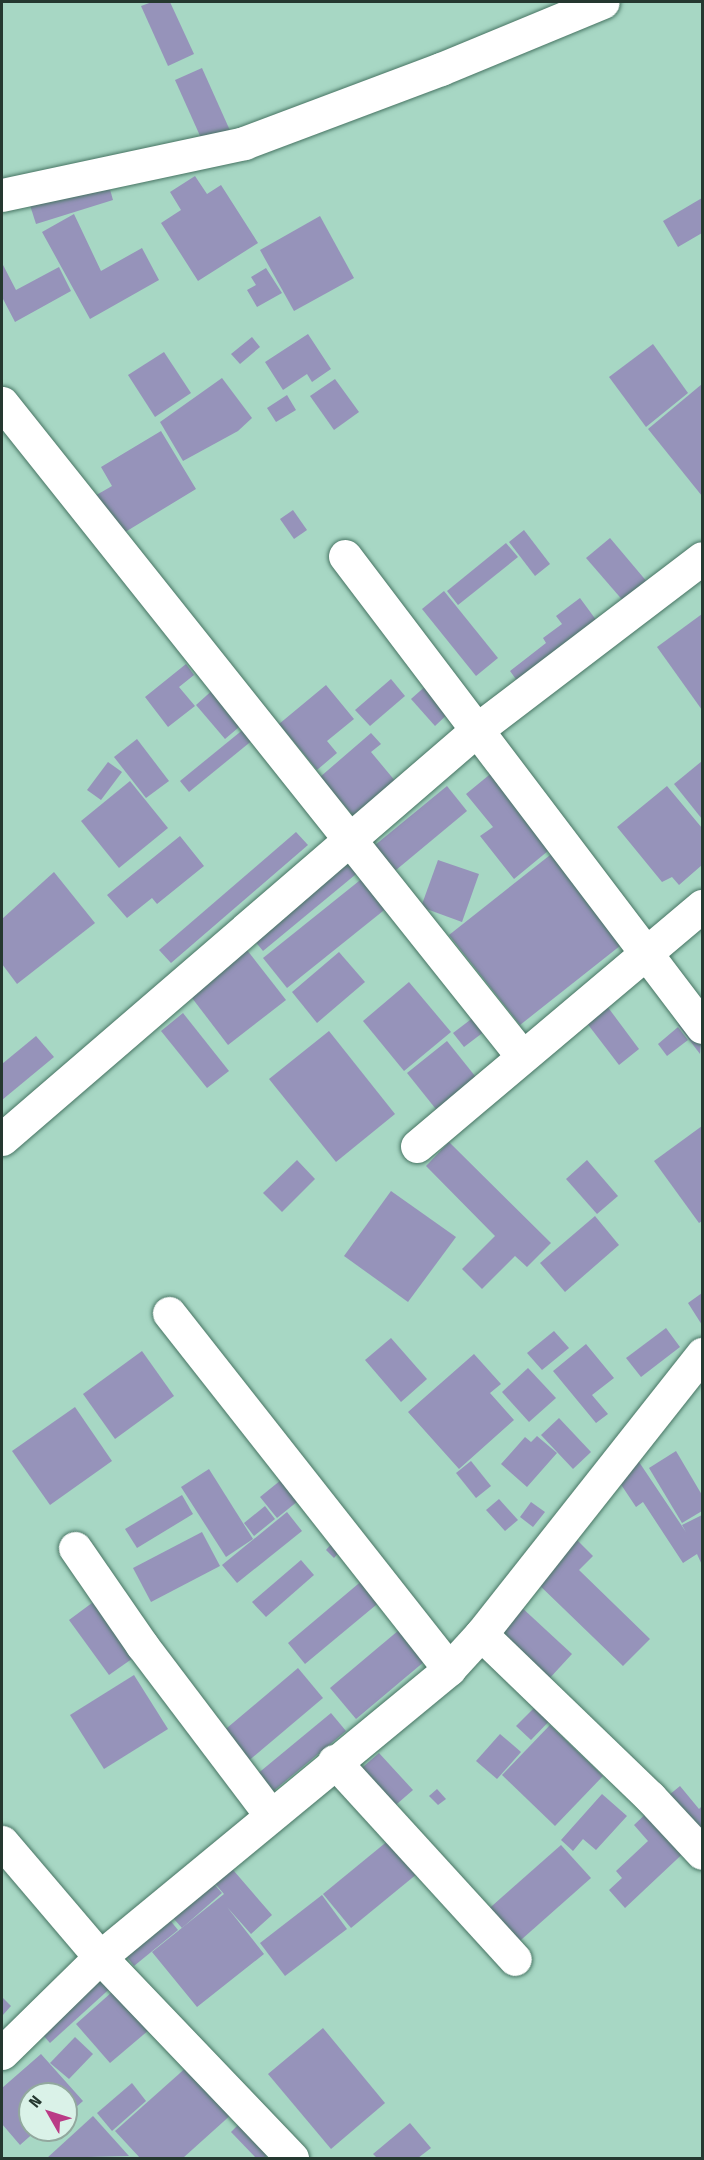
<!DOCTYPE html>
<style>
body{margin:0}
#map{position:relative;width:704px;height:2160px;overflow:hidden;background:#a7d7c4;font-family:"Fira Sans Condensed",sans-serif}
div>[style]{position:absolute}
.building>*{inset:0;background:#9693ba}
.roads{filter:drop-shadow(0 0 2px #477463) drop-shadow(0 0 2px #477463)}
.minor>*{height:33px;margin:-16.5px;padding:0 16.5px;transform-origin:16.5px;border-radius:16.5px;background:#fff}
span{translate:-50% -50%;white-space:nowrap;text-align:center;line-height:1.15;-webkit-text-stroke:4.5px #daf2e8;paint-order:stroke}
.frame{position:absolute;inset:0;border:3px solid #253830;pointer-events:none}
.north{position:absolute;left:18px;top:2082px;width:60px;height:60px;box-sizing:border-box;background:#daf2e8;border:2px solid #92a89e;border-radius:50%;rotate:309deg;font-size:16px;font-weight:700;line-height:24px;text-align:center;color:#253830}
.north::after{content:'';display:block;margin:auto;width:21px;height:27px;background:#ba3b86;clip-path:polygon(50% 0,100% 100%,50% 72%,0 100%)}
</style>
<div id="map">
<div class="building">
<div style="clip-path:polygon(152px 2px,170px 2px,194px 54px,168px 66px,141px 6px)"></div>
<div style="clip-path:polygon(202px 68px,232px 135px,205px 147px,175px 80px)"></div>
<div style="clip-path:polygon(195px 176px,207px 194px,221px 185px,258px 243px,198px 281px,161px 223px,181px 210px,170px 192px)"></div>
<div style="clip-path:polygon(109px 186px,113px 200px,36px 224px,28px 199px)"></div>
<div style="clip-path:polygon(702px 198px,702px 233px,678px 247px,663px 221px)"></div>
<div style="clip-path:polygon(74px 214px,101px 271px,142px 248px,159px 280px,90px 319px,42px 232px)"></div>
<div style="clip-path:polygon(320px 216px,354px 278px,294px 311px,260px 250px)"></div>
<div style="clip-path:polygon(2px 263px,16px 290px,59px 267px,71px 291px,15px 322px,2px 297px)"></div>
<div style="clip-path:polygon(266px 268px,282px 293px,257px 307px,247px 290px,256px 285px,251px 277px)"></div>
<div style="clip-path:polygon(308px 334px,331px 369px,312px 382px,307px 374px,283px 390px,265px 362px)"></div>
<div style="clip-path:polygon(252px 337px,260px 347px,240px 364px,231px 354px)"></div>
<div style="clip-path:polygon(653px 344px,688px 393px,646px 427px,609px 377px)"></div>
<div style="clip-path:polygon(164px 352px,191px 393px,155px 417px,128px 375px)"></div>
<div style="clip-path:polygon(222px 378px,252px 418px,238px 431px,183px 461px,160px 422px)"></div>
<div style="clip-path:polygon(335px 379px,359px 412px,334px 430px,310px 396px)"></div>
<div style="clip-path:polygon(702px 384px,702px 496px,648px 429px)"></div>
<div style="clip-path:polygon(287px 395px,296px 410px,276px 422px,267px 408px)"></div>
<div style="clip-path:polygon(161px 431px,196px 489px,117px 537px,93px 497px,112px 486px,101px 467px)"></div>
<div style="clip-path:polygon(293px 510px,307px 530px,294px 539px,280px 519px)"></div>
<div style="clip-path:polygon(524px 530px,550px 564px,535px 576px,509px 542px)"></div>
<div style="clip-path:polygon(610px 538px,648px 583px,625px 603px,586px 558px)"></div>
<div style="clip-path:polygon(506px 543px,518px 557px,458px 605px,447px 591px)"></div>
<div style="clip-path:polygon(444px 591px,498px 658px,476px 676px,422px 609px)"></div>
<div style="clip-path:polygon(580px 598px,602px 628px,523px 689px,510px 671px,546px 643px,543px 638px,562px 624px,556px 616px)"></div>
<div style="clip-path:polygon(702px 614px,702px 710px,657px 647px)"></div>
<div style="clip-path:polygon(186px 664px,194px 675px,179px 687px,195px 706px,168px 727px,145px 697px)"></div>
<div style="clip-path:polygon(391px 679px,405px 696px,370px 726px,355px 710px)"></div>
<div style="clip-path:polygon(429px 683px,453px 709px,435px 726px,411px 699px)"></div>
<div style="clip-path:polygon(326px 685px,354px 719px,327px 741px,337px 753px,317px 770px,279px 724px)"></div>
<div style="clip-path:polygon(216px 687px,245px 722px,225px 739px,196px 705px)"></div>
<div style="clip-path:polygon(245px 728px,254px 739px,189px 792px,180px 781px)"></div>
<div style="clip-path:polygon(371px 733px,381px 744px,371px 752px,396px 782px,354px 817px,320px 777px)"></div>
<div style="clip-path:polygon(137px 739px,169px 781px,146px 798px,114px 757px)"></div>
<div style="clip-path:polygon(702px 761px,702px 819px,674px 784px)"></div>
<div style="clip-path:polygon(108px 762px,122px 772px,101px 800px,87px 790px)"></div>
<div style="clip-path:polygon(494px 771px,554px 846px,514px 879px,480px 836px,493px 827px,466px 794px)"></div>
<div style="clip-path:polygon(130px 781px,168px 828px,119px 868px,81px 821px)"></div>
<div style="clip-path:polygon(447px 786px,467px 811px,390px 875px,369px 850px)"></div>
<div style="clip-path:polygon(667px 786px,702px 828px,702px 865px,679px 885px,672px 877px,662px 882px,617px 827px)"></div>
<div style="clip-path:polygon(296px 832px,308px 845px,171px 963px,159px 950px)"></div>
<div style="clip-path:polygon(180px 836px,204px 866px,157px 904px,152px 898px,127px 918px,107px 895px)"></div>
<div style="clip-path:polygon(559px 848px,630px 938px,520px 1025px,449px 935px)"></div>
<div style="clip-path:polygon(347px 853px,361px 870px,263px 951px,249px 934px)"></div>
<div style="clip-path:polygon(438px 860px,479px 874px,462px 922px,421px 907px)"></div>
<div style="clip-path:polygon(54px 872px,95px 923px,17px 984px,2px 964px,2px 919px)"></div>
<div style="clip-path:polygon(369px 873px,393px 903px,287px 988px,263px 958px)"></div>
<div style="clip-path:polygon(247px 950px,286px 1000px,228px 1045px,189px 994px)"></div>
<div style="clip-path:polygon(339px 952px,365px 982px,317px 1023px,292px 992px)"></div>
<div style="clip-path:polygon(409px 982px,451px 1032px,404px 1071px,363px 1021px)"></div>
<div style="clip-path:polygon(604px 1002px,639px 1049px,619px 1065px,583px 1018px)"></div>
<div style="clip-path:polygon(183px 1013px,229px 1071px,207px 1088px,161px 1031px)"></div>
<div style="clip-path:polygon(691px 1015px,702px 1030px,700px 1054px,678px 1025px)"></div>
<div style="clip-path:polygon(474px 1017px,485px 1031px,464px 1047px,453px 1033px)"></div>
<div style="clip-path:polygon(678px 1027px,688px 1040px,667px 1056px,658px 1044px)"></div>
<div style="clip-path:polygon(329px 1031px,395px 1114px,336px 1162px,269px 1079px)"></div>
<div style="clip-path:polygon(36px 1036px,54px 1057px,2px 1100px,2px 1064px)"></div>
<div style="clip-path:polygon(447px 1041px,479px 1081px,439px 1113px,407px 1073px)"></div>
<div style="clip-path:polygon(702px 1126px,702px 1221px,699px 1223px,654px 1161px)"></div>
<div style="clip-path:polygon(449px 1142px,551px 1243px,527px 1267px,515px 1256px,482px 1289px,462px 1269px,495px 1236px,426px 1166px)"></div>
<div style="clip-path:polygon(297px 1160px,315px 1179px,282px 1212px,263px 1193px)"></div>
<div style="clip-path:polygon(587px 1160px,618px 1196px,597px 1214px,566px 1179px)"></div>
<div style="clip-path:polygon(391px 1191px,456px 1237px,408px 1302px,344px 1256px)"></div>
<div style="clip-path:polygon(595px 1216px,619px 1245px,565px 1292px,540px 1263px)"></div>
<div style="clip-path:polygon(702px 1293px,702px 1325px,688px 1303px)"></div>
<div style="clip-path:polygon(666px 1328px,680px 1347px,641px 1377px,626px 1358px)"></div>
<div style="clip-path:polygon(554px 1331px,569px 1348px,542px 1370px,527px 1353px)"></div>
<div style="clip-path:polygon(391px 1338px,427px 1379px,401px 1402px,365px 1360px)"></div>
<div style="clip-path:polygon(586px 1344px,614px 1378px,592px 1395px,608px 1414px,596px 1423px,553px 1371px)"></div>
<div style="clip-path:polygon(142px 1351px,174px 1396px,115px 1439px,83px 1394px)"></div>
<div style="clip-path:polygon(474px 1354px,501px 1384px,490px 1393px,514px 1420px,459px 1469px,408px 1412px)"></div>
<div style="clip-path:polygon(528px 1368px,556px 1398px,529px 1422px,502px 1392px)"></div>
<div style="clip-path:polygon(75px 1407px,112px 1461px,50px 1505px,12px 1451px)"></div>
<div style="clip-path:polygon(559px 1418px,591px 1452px,573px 1469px,541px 1435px)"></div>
<div style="clip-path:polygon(537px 1436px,557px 1453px,527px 1487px,501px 1464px,525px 1437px,531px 1442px)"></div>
<div style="clip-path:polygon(676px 1451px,702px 1495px,702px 1511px,682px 1523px,649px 1468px)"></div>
<div style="clip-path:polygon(635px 1456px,686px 1532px,682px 1525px,702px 1515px,702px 1565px,697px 1554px,683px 1563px,643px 1502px,636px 1507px,612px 1471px)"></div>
<div style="clip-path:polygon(471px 1461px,491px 1486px,476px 1498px,456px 1473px)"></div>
<div style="clip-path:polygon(209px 1469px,253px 1539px,226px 1557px,181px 1487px)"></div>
<div style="clip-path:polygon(281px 1480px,298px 1501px,277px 1518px,260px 1497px)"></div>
<div style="clip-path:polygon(182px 1495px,193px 1514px,137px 1548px,125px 1529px)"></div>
<div style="clip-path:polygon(499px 1499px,518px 1520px,505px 1531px,486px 1510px)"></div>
<div style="clip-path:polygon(531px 1502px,545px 1512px,533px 1527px,520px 1517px)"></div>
<div style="clip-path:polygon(265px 1506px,275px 1519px,254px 1536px,244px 1523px)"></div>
<div style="clip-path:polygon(287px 1512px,302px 1531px,237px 1583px,222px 1565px)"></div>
<div style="clip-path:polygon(202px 1532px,220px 1566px,151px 1602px,133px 1568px)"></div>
<div style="clip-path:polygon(575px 1538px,593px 1556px,579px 1570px,650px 1639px,623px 1666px,534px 1580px)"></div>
<div style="clip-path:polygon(333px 1542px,341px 1550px,334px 1558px,326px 1550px)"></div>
<div style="clip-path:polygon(301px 1560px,314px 1575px,266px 1617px,252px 1602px)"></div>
<div style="clip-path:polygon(364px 1579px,382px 1600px,305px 1664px,288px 1643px)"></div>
<div style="clip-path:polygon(96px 1600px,136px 1656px,109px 1675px,69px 1620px)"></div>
<div style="clip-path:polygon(519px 1605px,572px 1654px,548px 1680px,497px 1633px)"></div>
<div style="clip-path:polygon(399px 1630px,425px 1661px,356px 1719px,330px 1688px)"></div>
<div style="clip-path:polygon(298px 1668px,323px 1698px,246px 1763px,221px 1733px)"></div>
<div style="clip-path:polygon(134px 1675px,168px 1729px,104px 1769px,70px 1715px)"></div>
<div style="clip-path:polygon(543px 1699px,557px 1713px,531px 1740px,516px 1726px)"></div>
<div style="clip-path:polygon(331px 1713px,346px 1731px,271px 1793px,256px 1775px)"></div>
<div style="clip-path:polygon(550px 1725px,603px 1776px,555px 1826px,502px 1775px)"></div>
<div style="clip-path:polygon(500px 1734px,521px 1752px,497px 1779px,476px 1761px)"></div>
<div style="clip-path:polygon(379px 1753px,413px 1790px,390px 1810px,356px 1773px)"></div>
<div style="clip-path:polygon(680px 1786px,699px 1809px,702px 1806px,702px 1839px,663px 1800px)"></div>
<div style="clip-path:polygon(437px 1789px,446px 1799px,438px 1805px,429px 1796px)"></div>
<div style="clip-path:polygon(602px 1794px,627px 1816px,596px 1850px,583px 1839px,573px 1851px,561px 1840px)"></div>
<div style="clip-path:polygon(654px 1806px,692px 1845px,625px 1908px,609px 1890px,622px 1878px,616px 1871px,648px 1841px,634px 1825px)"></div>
<div style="clip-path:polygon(395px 1835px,423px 1869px,351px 1928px,323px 1894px)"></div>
<div style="clip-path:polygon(561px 1845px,591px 1878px,513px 1947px,484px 1913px)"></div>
<div style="clip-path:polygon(228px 1864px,272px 1915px,251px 1934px,227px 1907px,264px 1954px,197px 2007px,152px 1952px,224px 1894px,211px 1879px)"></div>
<div style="clip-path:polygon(207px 1876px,222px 1893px,182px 1928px,166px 1910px)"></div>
<div style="clip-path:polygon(322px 1895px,347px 1929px,285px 1976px,260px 1943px)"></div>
<div style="clip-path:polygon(165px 1914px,178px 1930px,134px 1966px,121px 1949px)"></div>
<div style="clip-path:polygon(101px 1967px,116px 1983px,50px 2043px,36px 2027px)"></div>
<div style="clip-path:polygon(121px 1984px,156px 2024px,110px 2063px,76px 2024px)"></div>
<div style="clip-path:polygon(2px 1997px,11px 2006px,2px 2016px)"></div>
<div style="clip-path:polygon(323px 2028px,385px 2103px,331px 2149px,268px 2074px)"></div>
<div style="clip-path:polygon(75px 2037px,93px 2054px,69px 2079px,50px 2063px)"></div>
<div style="clip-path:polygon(41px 2054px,83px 2101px,66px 2116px,66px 2094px,30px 2094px,30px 2130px,37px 2130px,20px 2145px,2px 2124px,2px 2088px)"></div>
<div style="clip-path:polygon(189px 2065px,233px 2113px,183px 2158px,140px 2158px,115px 2131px)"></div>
<div style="clip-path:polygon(132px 2083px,146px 2101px,112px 2131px,97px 2113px)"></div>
<div style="clip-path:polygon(93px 2116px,129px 2156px,47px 2158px)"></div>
<div style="clip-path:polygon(246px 2117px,274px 2149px,264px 2158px,256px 2158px,231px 2132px)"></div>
<div style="clip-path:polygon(410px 2123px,431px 2148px,418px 2158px,377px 2158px,373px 2154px)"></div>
</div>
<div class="roads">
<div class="minor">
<div style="left:2px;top:195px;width:248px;rotate:-12.1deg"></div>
<div style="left:244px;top:143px;width:210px;rotate:-20.6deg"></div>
<div style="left:441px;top:69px;width:175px;rotate:-22.5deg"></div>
<div style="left:2px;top:403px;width:835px;rotate:51.47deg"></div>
<div style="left:345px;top:556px;width:591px;rotate:52.84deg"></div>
<div style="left:2px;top:1139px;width:630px;rotate:-40.75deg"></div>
<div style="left:479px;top:728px;width:280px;rotate:-37.3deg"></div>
<div style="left:417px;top:1146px;width:373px;rotate:-40.1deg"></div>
<div style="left:169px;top:1313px;width:453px;rotate:51.8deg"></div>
<div style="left:75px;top:1548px;width:118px;rotate:55.4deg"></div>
<div style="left:142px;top:1645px;width:211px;rotate:52.9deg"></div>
<div style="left:481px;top:1634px;width:235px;rotate:44deg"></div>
<div style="left:650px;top:1797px;width:76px;rotate:47.1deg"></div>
<div style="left:334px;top:1761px;width:268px;rotate:47.6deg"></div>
<div style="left:2px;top:1842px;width:151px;rotate:49.6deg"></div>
<div style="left:100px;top:1957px;width:278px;rotate:46.3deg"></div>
<div style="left:2px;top:2053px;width:137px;rotate:-44.4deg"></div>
<div style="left:100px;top:1957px;width:452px;rotate:-39.5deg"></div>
<div style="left:449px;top:1669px;width:47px;rotate:-47.6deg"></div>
<div style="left:481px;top:1634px;width:357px;rotate:-51.7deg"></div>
</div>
</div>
<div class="frame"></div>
<div class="north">N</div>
</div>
